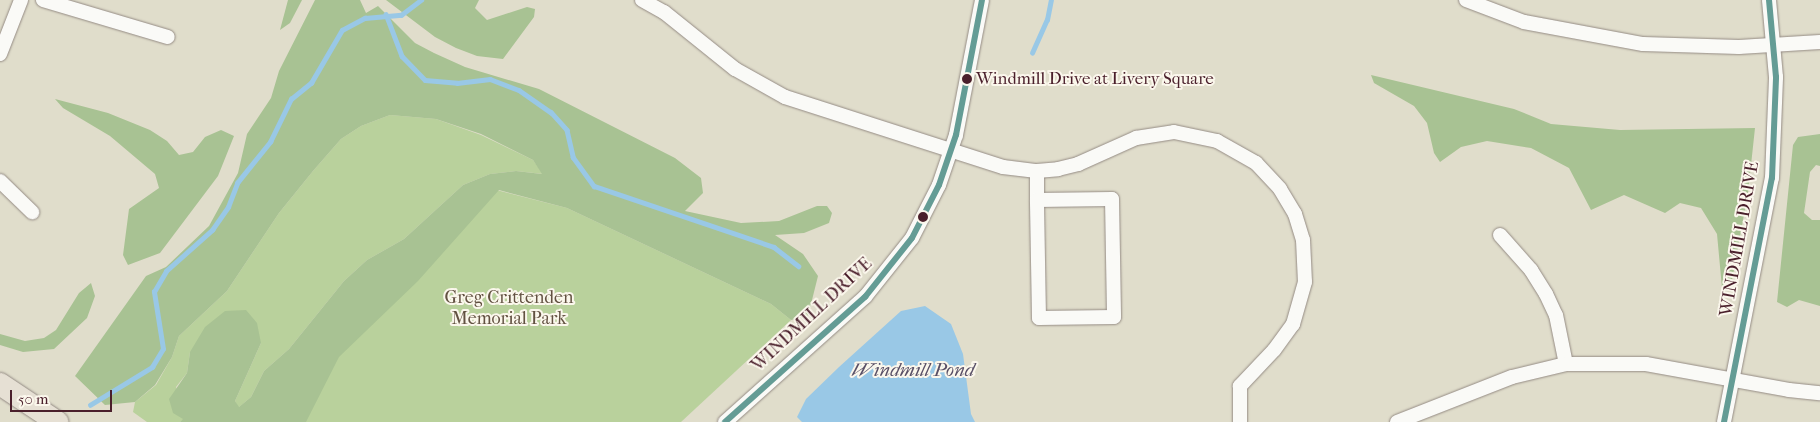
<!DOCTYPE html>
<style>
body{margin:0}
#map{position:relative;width:1820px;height:422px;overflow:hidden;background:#e0ddcb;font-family:"IM FELL French Canon",serif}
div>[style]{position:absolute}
.green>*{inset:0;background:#b9d19c}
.forest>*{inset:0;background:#a8c293}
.water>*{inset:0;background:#99c8e6}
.stream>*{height:4.5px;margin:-2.25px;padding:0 2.25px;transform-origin:2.25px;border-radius:2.25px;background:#99c8e6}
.roads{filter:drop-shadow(0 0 1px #948b84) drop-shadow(0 0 1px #948b84)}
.minor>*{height:14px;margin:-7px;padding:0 7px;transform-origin:7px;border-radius:7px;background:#fafaf7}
.primary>*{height:22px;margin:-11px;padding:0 11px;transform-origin:11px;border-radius:11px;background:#e6e0d4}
.bus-1>*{height:6px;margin:-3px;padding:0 3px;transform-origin:3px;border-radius:3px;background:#649c95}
.dots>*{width:14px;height:14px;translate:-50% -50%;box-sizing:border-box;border:2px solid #fbf7ec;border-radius:50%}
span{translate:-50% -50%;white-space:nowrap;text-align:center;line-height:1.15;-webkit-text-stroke:4px #fbf7ec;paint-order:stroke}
.bus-label{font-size:17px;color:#4a1f2b}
.left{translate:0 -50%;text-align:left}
.street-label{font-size:18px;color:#4a1f2b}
.park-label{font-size:18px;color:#625141}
.water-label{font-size:19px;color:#584f66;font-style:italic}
.scale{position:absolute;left:10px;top:390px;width:102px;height:22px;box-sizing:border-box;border:2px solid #4a1f2b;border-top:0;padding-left:6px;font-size:15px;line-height:18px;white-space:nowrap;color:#4a1f2b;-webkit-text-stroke:4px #fbf7ec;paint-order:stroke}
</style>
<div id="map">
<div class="green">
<div style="clip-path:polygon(390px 115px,436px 119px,481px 135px,533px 160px,543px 174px,516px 171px,490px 174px,463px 185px,404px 239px,367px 260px,344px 281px,289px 349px,264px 371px,251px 397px,238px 408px,235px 401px,261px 343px,190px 352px,187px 373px,176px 387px,184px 419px,180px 422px,147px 422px,133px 412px,135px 402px,156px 385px,172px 357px,179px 336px,227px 291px,279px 213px,313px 171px,341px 139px,361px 126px)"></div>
<div style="clip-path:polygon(481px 186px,567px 208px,771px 304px,791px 320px,681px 422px,247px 422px)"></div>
</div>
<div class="forest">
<div style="clip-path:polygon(288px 0,302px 0,290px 23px,280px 30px)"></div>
<div style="clip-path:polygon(315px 0,360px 0,366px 13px,378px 6px,415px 43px,434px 53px,465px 67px,539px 89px,675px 158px,701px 178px,703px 193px,685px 211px,741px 223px,779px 221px,817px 206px,827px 206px,832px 213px,829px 223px,804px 233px,775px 235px,803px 254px,818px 276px,808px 316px,791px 320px,771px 304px,567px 208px,499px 190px,418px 281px,339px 357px,306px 422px,180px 422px,183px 419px,173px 413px,169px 399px,187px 373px,190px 352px,205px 327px,225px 311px,246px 310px,257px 323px,261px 343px,235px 401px,239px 407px,251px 397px,264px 371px,289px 349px,344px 281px,367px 260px,404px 239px,463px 185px,490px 174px,516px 171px,542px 174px,533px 160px,481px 134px,436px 119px,390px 115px,361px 126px,341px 139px,313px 171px,279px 213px,227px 291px,179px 336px,172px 357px,155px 385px,135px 402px,105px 405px,75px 376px,146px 276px,166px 267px,209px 226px,238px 173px,247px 134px,271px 98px,279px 71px)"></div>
<div style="clip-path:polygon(386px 0,479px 0,475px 8px,487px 20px,527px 7px,535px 9px,534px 17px,503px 59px,477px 56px,456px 48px,435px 37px)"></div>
<div style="clip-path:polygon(1371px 75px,1514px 109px,1551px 124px,1620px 130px,1755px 128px,1748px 193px,1730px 291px,1722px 288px,1717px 234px,1701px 208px,1680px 203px,1665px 213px,1624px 195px,1591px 210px,1569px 168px,1531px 148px,1487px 141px,1461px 147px,1440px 162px,1434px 153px,1427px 123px,1414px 106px,1374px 83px)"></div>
<div style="clip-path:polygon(55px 99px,108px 113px,150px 130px,167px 141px,179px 155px,193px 152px,205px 137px,221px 130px,234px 136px,218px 176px,160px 253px,128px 265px,123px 255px,129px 209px,159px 188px,155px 174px,110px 136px,63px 108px)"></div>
<div style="clip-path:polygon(1820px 134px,1820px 166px,1816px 165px,1810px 172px,1804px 213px,1812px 220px,1820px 220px,1820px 306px,1799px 300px,1787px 307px,1777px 302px,1793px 145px,1798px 137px)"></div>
<div style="clip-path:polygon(91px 283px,95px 296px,87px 318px,54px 349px,23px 352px,0 345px,0 334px,25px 341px,44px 338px,56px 330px,79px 293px)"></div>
</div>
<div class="water">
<div style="clip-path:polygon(925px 306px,951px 324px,963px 354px,971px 414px,975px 422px,802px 422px,797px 417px,806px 399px,839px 367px,901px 311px)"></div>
</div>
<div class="stream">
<div style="left:386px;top:14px;width:45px;rotate:69.1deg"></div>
<div style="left:402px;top:56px;width:33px;rotate:46deg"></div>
<div style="left:425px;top:80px;width:32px;rotate:5deg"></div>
<div style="left:457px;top:83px;width:33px;rotate:-7deg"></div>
<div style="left:490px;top:79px;width:31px;rotate:21deg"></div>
<div style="left:519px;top:90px;width:39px;rotate:35deg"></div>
<div style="left:551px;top:112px;width:24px;rotate:48deg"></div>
<div style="left:567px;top:130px;width:28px;rotate:77deg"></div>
<div style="left:573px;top:157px;width:36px;rotate:54deg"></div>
<div style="left:594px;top:186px;width:190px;rotate:18.7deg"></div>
<div style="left:774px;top:247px;width:31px;rotate:38deg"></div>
<div style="left:1032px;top:53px;width:36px;rotate:-66deg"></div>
<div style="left:1047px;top:20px;width:20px;rotate:-79deg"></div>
<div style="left:90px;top:405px;width:73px;rotate:-31.5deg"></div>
<div style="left:152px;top:367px;width:21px;rotate:-59deg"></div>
<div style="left:163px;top:349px;width:58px;rotate:-99deg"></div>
<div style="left:154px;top:292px;width:24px;rotate:-60deg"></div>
<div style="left:166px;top:271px;width:62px;rotate:-41.7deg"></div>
<div style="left:212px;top:230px;width:28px;rotate:-55deg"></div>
<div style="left:228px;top:207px;width:26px;rotate:-69deg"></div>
<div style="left:237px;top:183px;width:53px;rotate:-51.2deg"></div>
<div style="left:270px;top:142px;width:48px;rotate:-64deg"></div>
<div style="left:291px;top:99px;width:26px;rotate:-39deg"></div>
<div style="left:311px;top:83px;width:61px;rotate:-59.7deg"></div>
<div style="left:342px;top:30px;width:26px;rotate:-28deg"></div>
<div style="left:365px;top:18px;width:36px;rotate:-5deg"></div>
<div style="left:401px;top:15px;width:25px;rotate:-37deg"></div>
</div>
<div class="roads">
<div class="minor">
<div style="left:43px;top:0;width:130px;rotate:16.5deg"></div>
<div style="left:642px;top:0;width:25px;rotate:29deg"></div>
<div style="left:664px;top:12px;width:91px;rotate:38.8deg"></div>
<div style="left:735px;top:69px;width:57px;rotate:29.2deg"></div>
<div style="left:785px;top:97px;width:229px;rotate:17.8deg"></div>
<div style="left:1003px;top:167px;width:34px;rotate:7deg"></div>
<div style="left:1037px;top:171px;width:21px;rotate:-5deg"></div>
<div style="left:1058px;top:169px;width:21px;rotate:-14deg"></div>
<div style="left:1078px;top:164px;width:64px;rotate:-24.1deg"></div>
<div style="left:1136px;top:138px;width:38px;rotate:-9deg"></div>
<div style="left:1174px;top:132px;width:44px;rotate:11.8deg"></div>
<div style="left:1217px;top:141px;width:45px;rotate:29.4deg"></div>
<div style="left:1256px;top:163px;width:35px;rotate:47deg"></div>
<div style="left:1280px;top:189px;width:29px;rotate:59deg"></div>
<div style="left:1295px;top:214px;width:27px;rotate:73deg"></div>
<div style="left:1303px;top:240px;width:42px;rotate:87.3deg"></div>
<div style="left:1305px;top:282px;width:44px;rotate:105.9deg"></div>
<div style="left:1293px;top:324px;width:32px;rotate:126deg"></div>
<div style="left:1274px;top:350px;width:50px;rotate:133.4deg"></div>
<div style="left:1240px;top:386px;width:36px;rotate:90deg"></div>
<div style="left:1466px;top:0;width:62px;rotate:20.8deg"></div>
<div style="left:1524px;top:22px;width:121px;rotate:10.5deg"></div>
<div style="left:1643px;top:44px;width:96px;rotate:1.8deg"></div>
<div style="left:1739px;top:47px;width:81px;rotate:-3.5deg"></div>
<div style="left:0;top:54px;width:58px;rotate:-68.7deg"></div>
<div style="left:1037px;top:171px;width:29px;rotate:90deg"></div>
<div style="left:0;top:181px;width:45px;rotate:44.1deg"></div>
<div style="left:1112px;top:199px;width:118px;rotate:89deg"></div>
<div style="left:1114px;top:317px;width:75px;rotate:179.2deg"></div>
<div style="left:1039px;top:318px;width:118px;rotate:-91deg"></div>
<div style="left:1037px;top:200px;width:75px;rotate:-0.8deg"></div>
<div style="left:1500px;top:235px;width:47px;rotate:48.5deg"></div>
<div style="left:1531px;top:270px;width:28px;rotate:58deg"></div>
<div style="left:1546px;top:294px;width:23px;rotate:65deg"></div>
<div style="left:1556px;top:315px;width:50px;rotate:78.5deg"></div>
<div style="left:725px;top:422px;width:188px;rotate:-41.8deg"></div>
<div style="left:865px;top:297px;width:75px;rotate:-51.5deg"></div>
<div style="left:912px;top:238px;width:59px;rotate:-63deg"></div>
<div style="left:939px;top:185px;width:53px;rotate:-71.2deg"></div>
<div style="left:956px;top:135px;width:137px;rotate:-79.1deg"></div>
<div style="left:1397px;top:422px;width:123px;rotate:-21.4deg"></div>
<div style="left:1512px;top:377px;width:56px;rotate:-13.5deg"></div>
<div style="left:1566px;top:364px;width:80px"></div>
<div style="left:1646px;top:364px;width:145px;rotate:10.3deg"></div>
<div style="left:1789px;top:390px;width:31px;rotate:6deg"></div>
<div style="left:1724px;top:422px;width:249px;rotate:-78.9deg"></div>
<div style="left:1772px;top:178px;width:101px;rotate:-87.7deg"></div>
<div style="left:1776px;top:77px;width:77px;rotate:-95.2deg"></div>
</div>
<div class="primary">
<div style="left:0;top:384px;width:69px;rotate:33.7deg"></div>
</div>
</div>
<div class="bus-1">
<div style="left:725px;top:422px;width:188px;rotate:-41.8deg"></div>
<div style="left:865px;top:297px;width:75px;rotate:-51.5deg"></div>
<div style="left:912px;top:238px;width:59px;rotate:-63deg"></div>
<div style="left:939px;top:185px;width:53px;rotate:-71.2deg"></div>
<div style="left:956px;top:135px;width:137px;rotate:-79.1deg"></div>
<div style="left:1724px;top:422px;width:249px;rotate:-78.9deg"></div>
<div style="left:1772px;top:178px;width:101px;rotate:-87.7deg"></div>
<div style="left:1776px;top:77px;width:77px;rotate:-95.2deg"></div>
</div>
<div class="dots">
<div style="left:967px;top:79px;background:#4a1f2b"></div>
<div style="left:923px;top:217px;background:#4a1f2b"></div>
</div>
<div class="bus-label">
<span class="left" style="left:976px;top:79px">Windmill Drive at Livery Square</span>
</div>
<div class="street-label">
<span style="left:1740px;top:239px;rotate:-80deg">WINDMILL DRIVE</span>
<span style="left:812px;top:315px;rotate:-43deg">WINDMILL DRIVE</span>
</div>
<div class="park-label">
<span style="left:509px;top:309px">Greg Crittenden<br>Memorial Park</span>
</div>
<div class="water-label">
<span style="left:913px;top:371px">Windmill Pond</span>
</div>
<div class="scale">50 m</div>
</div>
